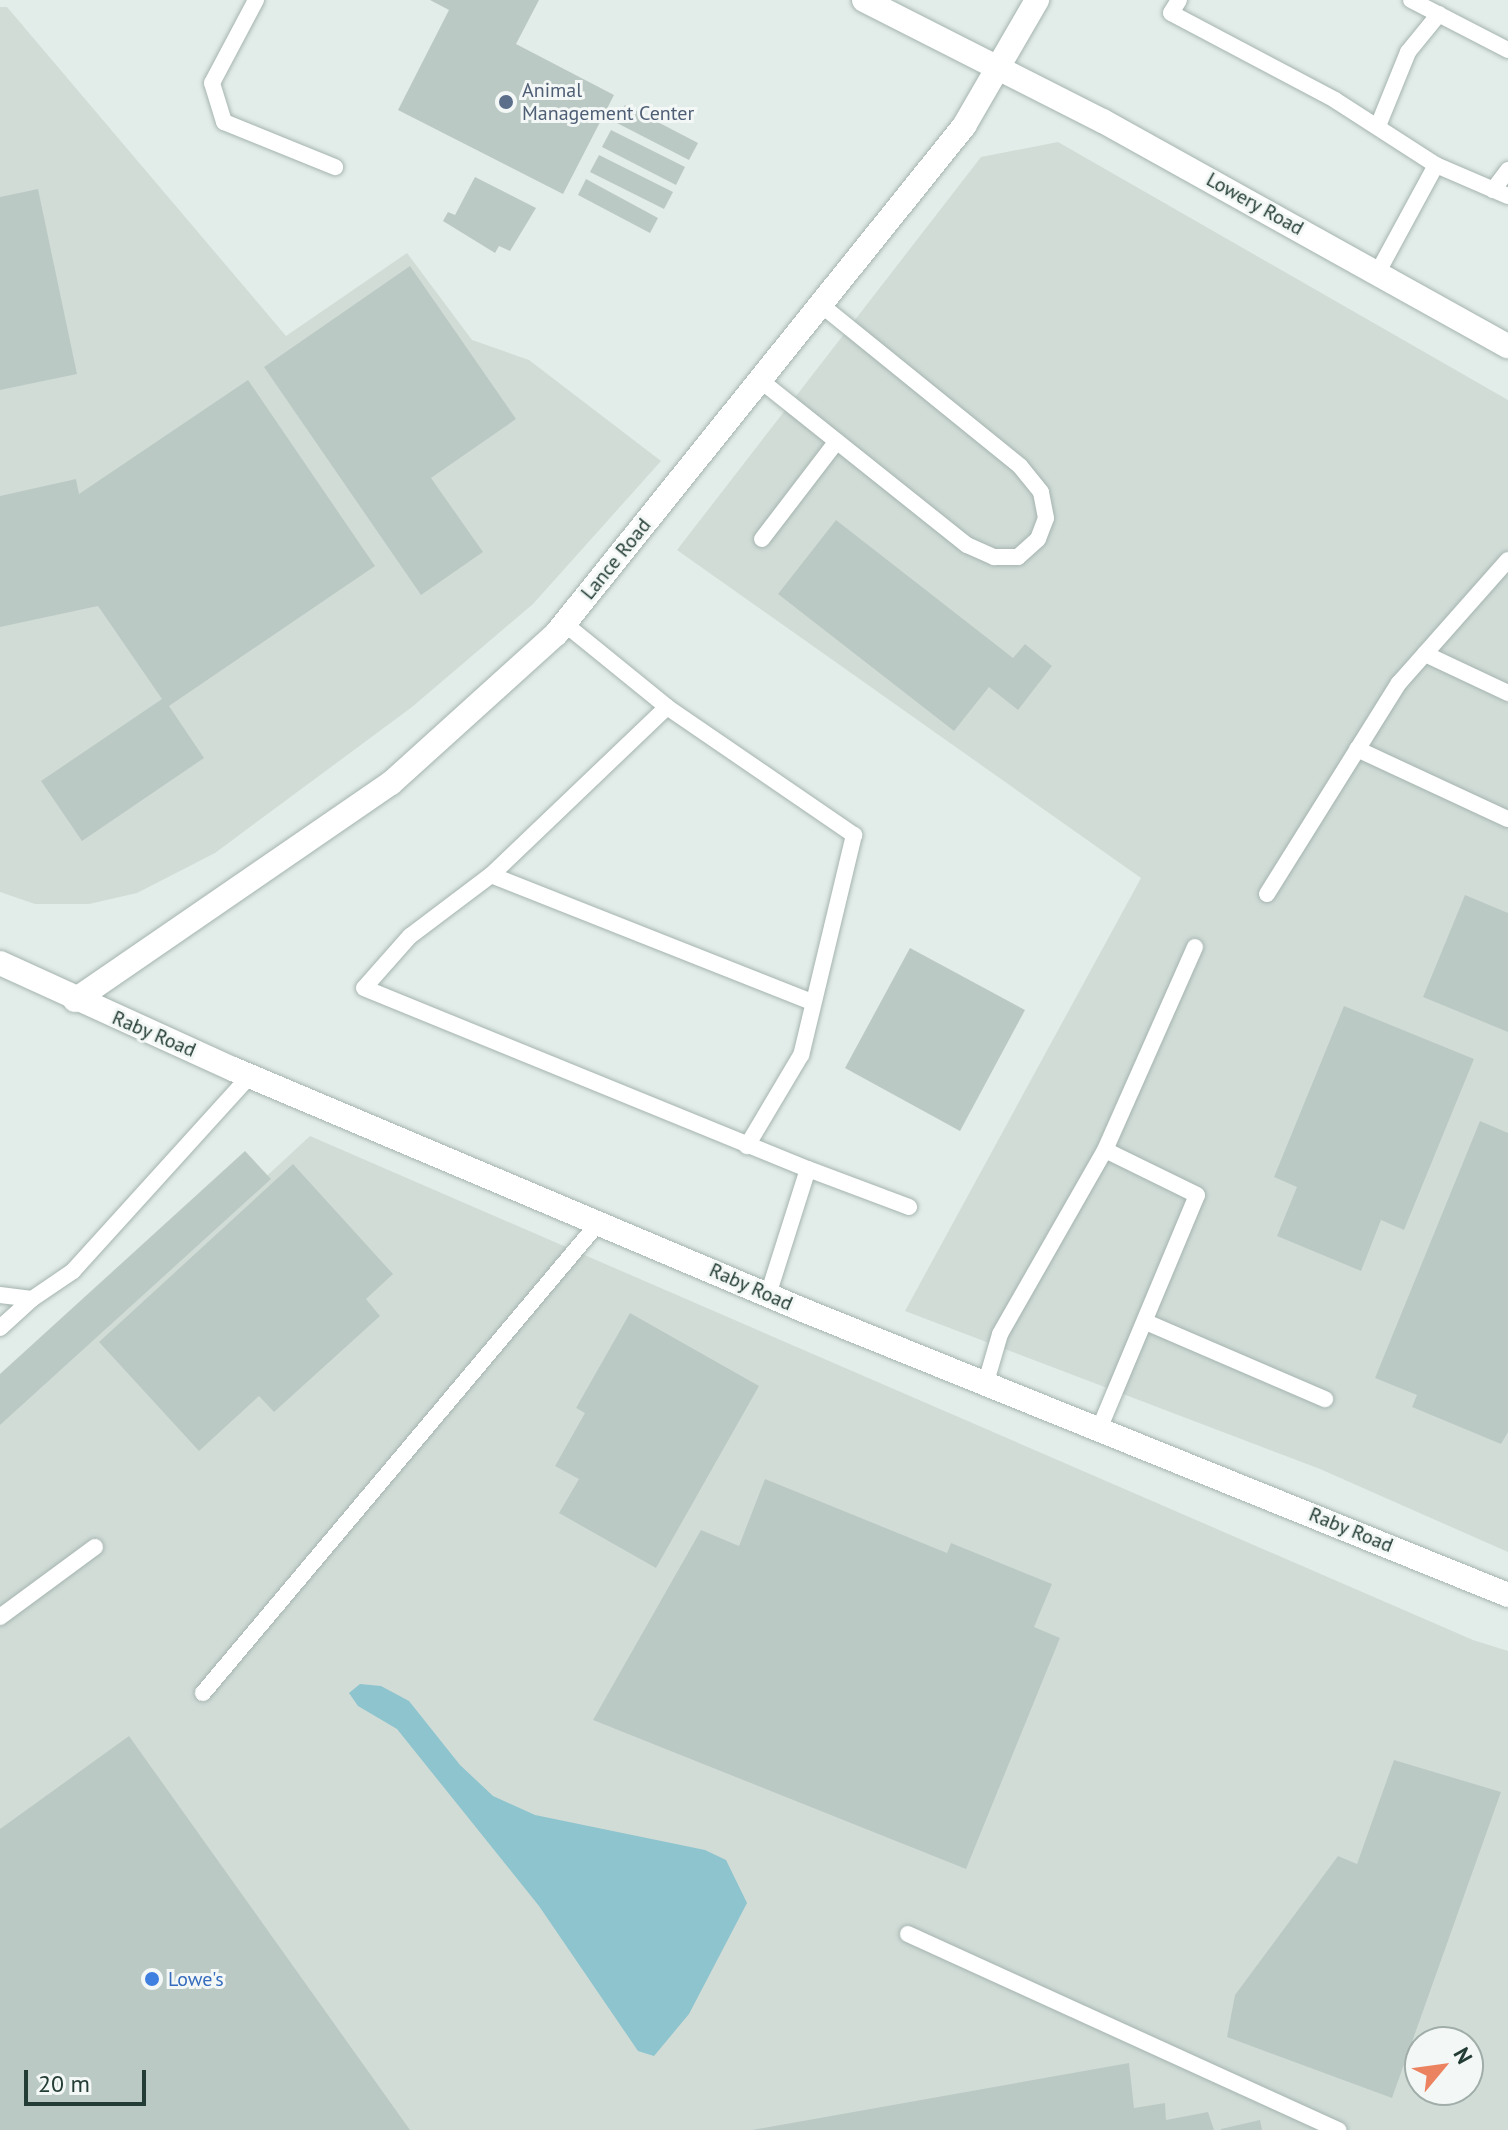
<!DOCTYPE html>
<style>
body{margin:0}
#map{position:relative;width:1508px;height:2130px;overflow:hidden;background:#e2ece8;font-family:"PT Sans",sans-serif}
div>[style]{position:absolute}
.built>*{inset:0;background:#d1dcd7}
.water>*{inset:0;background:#8dc4ce}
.building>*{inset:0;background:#bbc9c4}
.roads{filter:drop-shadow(0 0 2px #a5b4af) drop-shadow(0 0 2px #a5b4af)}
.service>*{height:16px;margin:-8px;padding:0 8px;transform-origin:8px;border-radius:8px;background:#fff}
.minor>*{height:24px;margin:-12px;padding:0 12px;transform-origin:12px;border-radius:12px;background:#fff}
.tertiary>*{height:24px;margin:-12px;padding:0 12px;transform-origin:12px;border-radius:12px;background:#fff}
.dots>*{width:22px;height:22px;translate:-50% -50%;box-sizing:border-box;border:4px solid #f3f8f6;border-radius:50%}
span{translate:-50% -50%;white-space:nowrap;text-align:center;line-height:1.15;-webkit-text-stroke:6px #f3f8f6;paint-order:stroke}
.service-label{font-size:20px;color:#4e5e75}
.left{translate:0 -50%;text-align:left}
.street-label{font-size:20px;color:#233c35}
.shop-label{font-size:20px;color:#366cbe}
.north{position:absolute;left:1404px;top:2026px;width:80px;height:80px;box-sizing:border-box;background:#f3f8f6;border:2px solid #a0ada9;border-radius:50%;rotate:61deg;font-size:22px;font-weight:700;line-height:32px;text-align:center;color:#233c35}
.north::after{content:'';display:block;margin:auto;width:28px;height:36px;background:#eb8361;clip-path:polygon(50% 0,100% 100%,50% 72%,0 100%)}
.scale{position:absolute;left:24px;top:2070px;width:122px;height:36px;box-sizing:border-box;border:4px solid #233c35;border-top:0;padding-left:10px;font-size:24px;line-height:28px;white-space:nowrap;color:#233c35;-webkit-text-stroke:6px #f3f8f6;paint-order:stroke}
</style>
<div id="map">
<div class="built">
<div style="clip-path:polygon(0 7px,7px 7px,286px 336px,407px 253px,472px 340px,529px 360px,661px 461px,533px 604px,412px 707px,215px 853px,137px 893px,89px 904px,35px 904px,0 892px)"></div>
<div style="clip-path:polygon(1058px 142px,1508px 400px,1508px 1552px,1320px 1469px,905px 1311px,1141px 878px,677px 550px,981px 157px)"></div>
<div style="clip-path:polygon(evenodd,310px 1136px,1473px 1640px,1508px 1651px,1508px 2130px,0 2130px,0 1423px,310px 1136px,1420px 2042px,1468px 2042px,1468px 2090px,1420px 2090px,1420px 2042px)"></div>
</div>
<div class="water">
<div style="clip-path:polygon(360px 1684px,381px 1686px,409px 1701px,460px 1765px,493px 1796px,535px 1815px,705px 1850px,726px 1860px,747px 1903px,689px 2014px,654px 2056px,638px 2051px,539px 1906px,397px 1729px,358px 1706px,349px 1693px)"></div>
</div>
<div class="building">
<div style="clip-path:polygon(430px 0,539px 0,516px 44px,614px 95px,563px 194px,398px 110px,449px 10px)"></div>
<div style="clip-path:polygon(625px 105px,698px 143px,689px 160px,615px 122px)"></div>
<div style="clip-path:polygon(611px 130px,685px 167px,676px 185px,602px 147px)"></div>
<div style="clip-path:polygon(599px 155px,673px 192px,664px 209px,590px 172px)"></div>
<div style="clip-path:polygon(475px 177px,536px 208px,510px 251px,499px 246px,495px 253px,443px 221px,448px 212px,455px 215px)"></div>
<div style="clip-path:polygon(586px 179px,658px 218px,650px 233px,578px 195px)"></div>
<div style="clip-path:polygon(38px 189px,77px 374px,0 390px,0 197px)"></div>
<div style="clip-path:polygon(410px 266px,516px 419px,431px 478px,483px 552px,421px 595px,264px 367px)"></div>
<div style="clip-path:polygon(248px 380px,375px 566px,169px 706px,204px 758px,82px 841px,41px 781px,162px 699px,98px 606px,0 627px,0 496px,76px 479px,79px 494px)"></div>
<div style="clip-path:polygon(836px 520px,1013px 658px,1025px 644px,1052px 666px,1018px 710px,989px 687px,954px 731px,778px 594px)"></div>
<div style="clip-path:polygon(1465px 895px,1508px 913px,1508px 1032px,1423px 997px)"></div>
<div style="clip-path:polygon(910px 948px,1025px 1010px,960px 1131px,845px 1068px)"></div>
<div style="clip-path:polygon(1344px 1006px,1474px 1059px,1404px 1230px,1381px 1220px,1361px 1271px,1277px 1236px,1297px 1187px,1274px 1177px)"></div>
<div style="clip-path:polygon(1480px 1121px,1508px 1133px,1508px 1432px,1501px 1444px,1412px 1407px,1417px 1395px,1375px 1378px)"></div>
<div style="clip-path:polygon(245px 1151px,271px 1179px,0 1425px,0 1374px)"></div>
<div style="clip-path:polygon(293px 1164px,393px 1274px,366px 1299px,380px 1316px,274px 1412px,259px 1396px,199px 1451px,99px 1342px)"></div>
<div style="clip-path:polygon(630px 1313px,759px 1386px,656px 1568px,559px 1513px,579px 1479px,555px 1466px,585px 1413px,576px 1408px)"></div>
<div style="clip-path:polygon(765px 1479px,947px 1553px,951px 1543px,1052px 1584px,1034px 1627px,1060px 1638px,966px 1869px,593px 1720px,701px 1530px,739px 1546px)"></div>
<div style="clip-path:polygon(129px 1736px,410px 2130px,0 2130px,0 1829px)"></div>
<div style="clip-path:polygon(1394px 1760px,1501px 1792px,1392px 2098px,1227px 2037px,1235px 1995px,1338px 1856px,1357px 1864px)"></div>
<div style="clip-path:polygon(1129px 2063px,1134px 2108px,1165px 2103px,1166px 2120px,1208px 2112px,1214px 2130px,752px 2130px)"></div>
<div style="clip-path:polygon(1260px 2120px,1262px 2130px,1221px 2130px,1221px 2129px)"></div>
</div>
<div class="roads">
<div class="service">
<div style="left:256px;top:0;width:94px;rotate:117.9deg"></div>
<div style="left:212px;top:83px;width:41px;rotate:72.9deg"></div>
<div style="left:224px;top:122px;width:120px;rotate:22.1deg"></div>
<div style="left:1179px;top:0;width:15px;rotate:122deg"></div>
<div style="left:1171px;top:13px;width:186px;rotate:27.9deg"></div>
<div style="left:1335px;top:100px;width:120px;rotate:32.8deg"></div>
<div style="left:1436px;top:165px;width:122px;rotate:118.5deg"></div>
<div style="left:1411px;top:0;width:109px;rotate:27.3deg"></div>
<div style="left:1378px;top:126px;width:80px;rotate:-67.9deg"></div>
<div style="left:1408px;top:52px;width:49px;rotate:-50.8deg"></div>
<div style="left:1436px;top:165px;width:78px;rotate:23.3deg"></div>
<div style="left:1493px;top:190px;width:25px;rotate:-53deg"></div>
<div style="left:760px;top:380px;width:265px;rotate:38.6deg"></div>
<div style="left:967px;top:545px;width:30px;rotate:24deg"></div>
<div style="left:994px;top:557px;width:24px"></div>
<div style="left:1018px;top:557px;width:27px;rotate:-42deg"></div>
<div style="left:1038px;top:539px;width:22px;rotate:-69deg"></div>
<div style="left:1046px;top:518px;width:26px;rotate:-101deg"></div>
<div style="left:1041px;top:492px;width:33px;rotate:-129deg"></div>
<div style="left:1020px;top:466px;width:256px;rotate:-141deg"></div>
<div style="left:762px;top:539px;width:123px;rotate:-52.6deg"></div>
<div style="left:565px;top:624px;width:132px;rotate:39.1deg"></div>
<div style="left:667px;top:707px;width:227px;rotate:34.4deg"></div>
<div style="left:854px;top:835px;width:226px;rotate:103.5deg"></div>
<div style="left:801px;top:1055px;width:106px;rotate:120.7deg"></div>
<div style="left:1425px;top:654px;width:92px;rotate:25.2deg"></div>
<div style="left:667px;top:707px;width:243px;rotate:136.3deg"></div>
<div style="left:491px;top:875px;width:101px;rotate:143deg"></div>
<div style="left:410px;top:936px;width:69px;rotate:131.5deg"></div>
<div style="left:364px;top:988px;width:479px;rotate:22.2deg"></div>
<div style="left:1357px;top:749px;width:166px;rotate:24.9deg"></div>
<div style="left:491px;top:875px;width:345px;rotate:21.6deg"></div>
<div style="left:1267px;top:894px;width:249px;rotate:-58deg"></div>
<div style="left:1399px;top:683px;width:164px;rotate:-48.5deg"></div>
<div style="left:0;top:1295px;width:32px;rotate:7deg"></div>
<div style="left:32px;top:1299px;width:50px;rotate:-34.3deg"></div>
<div style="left:73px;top:1271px;width:263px;rotate:-47.8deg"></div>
<div style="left:768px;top:1295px;width:132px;rotate:-72.4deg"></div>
<div style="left:808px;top:1169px;width:108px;rotate:20.6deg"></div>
<div style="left:1146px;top:1322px;width:195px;rotate:23.3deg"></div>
<div style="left:0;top:1328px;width:43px;rotate:-42.2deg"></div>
<div style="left:986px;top:1382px;width:50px;rotate:-73.7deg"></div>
<div style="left:1000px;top:1334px;width:212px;rotate:-60.3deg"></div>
<div style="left:1100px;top:1427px;width:251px;rotate:-67.3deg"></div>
<div style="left:1197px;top:1195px;width:102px;rotate:-153.9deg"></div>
<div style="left:1105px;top:1150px;width:222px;rotate:-66.1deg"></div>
<div style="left:0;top:1617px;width:118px;rotate:-36.4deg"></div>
<div style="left:203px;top:1693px;width:617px;rotate:-49.93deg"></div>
<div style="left:908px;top:1934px;width:473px;rotate:24.5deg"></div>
</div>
<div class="minor">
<div style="left:75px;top:1000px;width:383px;rotate:-34.5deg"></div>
<div style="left:391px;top:783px;width:222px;rotate:-42.1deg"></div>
<div style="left:556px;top:634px;width:652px;rotate:-51.23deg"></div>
<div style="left:964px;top:126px;width:146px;rotate:-59.9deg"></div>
</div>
<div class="tertiary">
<div style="left:864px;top:0;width:268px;rotate:26.9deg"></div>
<div style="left:1103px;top:121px;width:463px;rotate:29.1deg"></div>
<div style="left:0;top:963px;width:256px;rotate:24.5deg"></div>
<div style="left:233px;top:1069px;width:619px;rotate:22.92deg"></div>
<div style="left:803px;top:1310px;width:760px;rotate:22.01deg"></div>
</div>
</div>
<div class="dots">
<div style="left:506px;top:102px;background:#5c6f8a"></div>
<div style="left:152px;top:1979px;background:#3f7fe0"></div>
</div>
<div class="service-label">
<span class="left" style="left:522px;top:102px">Animal<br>Management Center</span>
</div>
<div class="street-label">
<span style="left:1255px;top:204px;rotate:29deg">Lowery Road</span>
<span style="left:616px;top:559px;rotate:-51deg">Lance Road</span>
<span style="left:154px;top:1034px;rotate:23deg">Raby Road</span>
<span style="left:751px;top:1287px;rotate:24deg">Raby Road</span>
<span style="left:1351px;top:1530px;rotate:22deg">Raby Road</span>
</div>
<div class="shop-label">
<span class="left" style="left:168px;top:1979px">Lowe's</span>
</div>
<div class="north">N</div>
<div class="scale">20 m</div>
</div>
